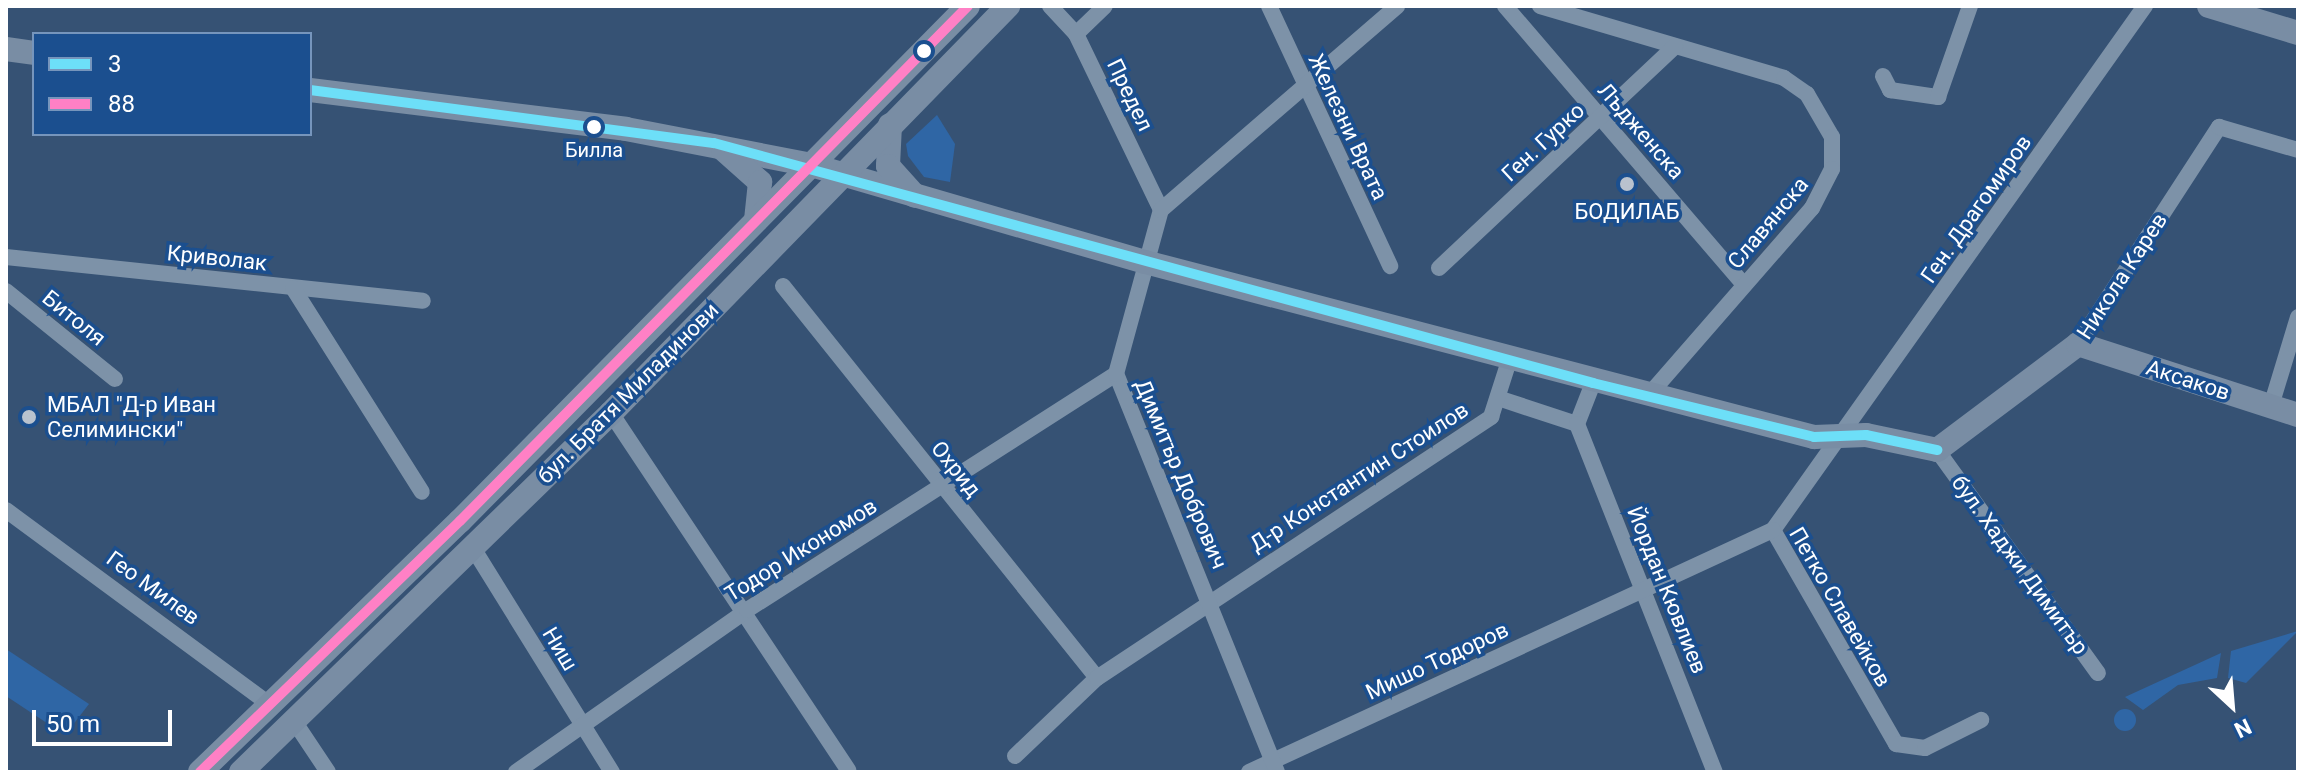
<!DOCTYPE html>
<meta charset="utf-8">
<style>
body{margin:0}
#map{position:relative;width:2304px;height:778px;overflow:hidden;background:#365274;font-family:Roboto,sans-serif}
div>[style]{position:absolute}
.green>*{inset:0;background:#2f66a5}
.round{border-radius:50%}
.street>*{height:16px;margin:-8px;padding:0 8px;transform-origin:8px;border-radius:8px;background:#7d92a8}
.secondary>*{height:24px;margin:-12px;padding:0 12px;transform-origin:12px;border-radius:12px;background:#798da4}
.bus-1>*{height:10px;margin:-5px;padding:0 5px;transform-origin:5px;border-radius:5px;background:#6ddff8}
.bus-2>*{height:10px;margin:-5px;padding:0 5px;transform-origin:5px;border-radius:5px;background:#ff80c5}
.dots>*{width:22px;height:22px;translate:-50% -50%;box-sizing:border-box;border:4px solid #1b4f8f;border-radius:50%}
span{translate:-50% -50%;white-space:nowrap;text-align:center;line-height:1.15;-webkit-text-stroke:7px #1b4f8f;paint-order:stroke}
.bus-label{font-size:20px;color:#fff}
.street-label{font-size:22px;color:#fff}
.poi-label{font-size:22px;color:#fff}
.left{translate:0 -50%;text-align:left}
.frame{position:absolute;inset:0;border:8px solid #fff;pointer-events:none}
.legend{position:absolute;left:32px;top:32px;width:280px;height:104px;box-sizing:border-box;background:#1b4f8f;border:2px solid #7695bc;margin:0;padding:10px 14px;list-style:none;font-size:24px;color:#fff}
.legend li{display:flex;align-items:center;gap:16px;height:40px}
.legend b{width:40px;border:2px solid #7695bc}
.north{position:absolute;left:2192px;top:666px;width:80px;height:80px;-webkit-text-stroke:6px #1b4f8f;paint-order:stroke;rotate:154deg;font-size:22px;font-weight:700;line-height:32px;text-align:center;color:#fff}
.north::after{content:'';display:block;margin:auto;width:28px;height:36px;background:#fff;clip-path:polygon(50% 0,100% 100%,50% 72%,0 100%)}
.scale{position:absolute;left:32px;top:710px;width:140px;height:36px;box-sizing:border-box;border:4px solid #fff;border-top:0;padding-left:10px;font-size:24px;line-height:28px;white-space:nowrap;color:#fff;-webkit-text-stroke:6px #1b4f8f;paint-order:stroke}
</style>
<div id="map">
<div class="green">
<div style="clip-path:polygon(937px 115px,955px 144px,950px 182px,924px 177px,908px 156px,906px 144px)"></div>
<div style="clip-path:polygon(2298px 631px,2246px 683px,2228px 678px,2231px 651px)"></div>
<div style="clip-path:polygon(6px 649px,89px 704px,65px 735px,6px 696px)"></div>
<div style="clip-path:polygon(2221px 653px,2217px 678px,2178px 685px,2143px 710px,2125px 697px)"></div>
<div class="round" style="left:2114px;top:709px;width:22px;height:22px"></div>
</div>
<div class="street">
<div style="left:1050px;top:6px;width:38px;rotate:47deg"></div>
<div style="left:1076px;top:34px;width:195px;rotate:64.2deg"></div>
<div style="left:1269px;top:6px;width:287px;rotate:65deg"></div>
<div style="left:1505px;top:6px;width:367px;rotate:49.4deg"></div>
<div style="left:1540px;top:6px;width:254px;rotate:16.4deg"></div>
<div style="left:1784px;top:78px;width:28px;rotate:35deg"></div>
<div style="left:1807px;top:94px;width:50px;rotate:59.8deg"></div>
<div style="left:1832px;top:137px;width:32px;rotate:90deg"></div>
<div style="left:1832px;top:169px;width:44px;rotate:117.1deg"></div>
<div style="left:1812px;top:208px;width:248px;rotate:131.1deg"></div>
<div style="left:1076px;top:34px;width:40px;rotate:-44deg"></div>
<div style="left:1883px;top:76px;width:16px;rotate:63deg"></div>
<div style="left:1890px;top:90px;width:49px;rotate:8.3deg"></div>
<div style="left:1938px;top:97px;width:96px;rotate:-70.6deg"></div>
<div style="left:6px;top:257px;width:419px;rotate:6deg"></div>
<div style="left:1439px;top:268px;width:324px;rotate:-43.2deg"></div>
<div style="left:783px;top:286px;width:502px;rotate:51.3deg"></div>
<div style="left:293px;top:288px;width:241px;rotate:57.7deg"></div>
<div style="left:6px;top:291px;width:140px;rotate:38.9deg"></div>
<div style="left:2078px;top:344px;width:259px;rotate:-57deg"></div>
<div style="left:2219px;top:127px;width:82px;rotate:16.2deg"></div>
<div style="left:1501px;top:399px;width:80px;rotate:18.2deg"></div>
<div style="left:1577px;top:424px;width:44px;rotate:-68.7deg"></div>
<div style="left:2271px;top:406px;width:93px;rotate:-73.1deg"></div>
<div style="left:611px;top:413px;width:429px;rotate:56.4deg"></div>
<div style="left:1577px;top:424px;width:374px;rotate:68.4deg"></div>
<div style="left:1937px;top:450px;width:275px;rotate:54.2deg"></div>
<div style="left:6px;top:510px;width:330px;rotate:36.4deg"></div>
<div style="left:1773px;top:530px;width:643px;rotate:-54.63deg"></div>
<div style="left:1773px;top:530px;width:247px;rotate:60.1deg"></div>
<div style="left:1896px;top:744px;width:29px;rotate:8deg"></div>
<div style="left:1925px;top:748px;width:63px;rotate:-26.6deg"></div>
<div style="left:473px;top:548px;width:264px;rotate:58.2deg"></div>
<div style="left:294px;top:721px;width:61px;rotate:56.3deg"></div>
<div style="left:1015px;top:756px;width:113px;rotate:-43.6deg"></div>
<div style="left:1097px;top:678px;width:473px;rotate:-33.5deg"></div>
<div style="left:1491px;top:417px;width:59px;rotate:-72.2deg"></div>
<div style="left:516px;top:772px;width:282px;rotate:-35deg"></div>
<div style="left:747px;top:610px;width:438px;rotate:-32.6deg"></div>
<div style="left:1249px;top:772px;width:577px;rotate:-24.79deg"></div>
<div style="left:1277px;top:772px;width:429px;rotate:-112deg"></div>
<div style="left:1116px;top:374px;width:170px;rotate:-74.7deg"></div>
<div style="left:1161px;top:210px;width:312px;rotate:-40.8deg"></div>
</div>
<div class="secondary">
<div style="left:2209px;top:6px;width:93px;rotate:16.9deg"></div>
<div style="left:6px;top:49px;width:28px;rotate:8deg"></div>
<div style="left:310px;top:90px;width:318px;rotate:7deg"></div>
<div style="left:626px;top:129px;width:188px;rotate:11deg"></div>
<div style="left:811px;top:165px;width:348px;rotate:16.2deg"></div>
<div style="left:1145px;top:262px;width:692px;rotate:14.66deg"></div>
<div style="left:1814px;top:437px;width:52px;rotate:-2.2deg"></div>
<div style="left:1866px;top:435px;width:73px;rotate:11.9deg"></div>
<div style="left:1937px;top:450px;width:176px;rotate:-36.9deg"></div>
<div style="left:2078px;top:344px;width:231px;rotate:17.9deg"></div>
<div style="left:890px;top:125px;width:41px;rotate:92.8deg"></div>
<div style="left:888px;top:166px;width:40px;rotate:48deg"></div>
<div style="left:723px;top:149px;width:50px;rotate:41.7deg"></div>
<div style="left:760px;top:182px;width:39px;rotate:96deg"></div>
<div style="left:200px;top:772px;width:361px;rotate:-44deg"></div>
<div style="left:460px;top:521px;width:723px;rotate:-45.39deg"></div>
<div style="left:241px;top:772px;width:516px;rotate:-44.14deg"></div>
<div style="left:611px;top:413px;width:569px;rotate:-45.71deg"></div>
</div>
<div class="bus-1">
<div style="left:310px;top:90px;width:407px;rotate:7.5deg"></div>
<div style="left:714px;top:143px;width:911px;rotate:15.27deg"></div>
<div style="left:1593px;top:383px;width:228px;rotate:13.7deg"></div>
<div style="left:1814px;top:437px;width:52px;rotate:-2.2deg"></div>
<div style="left:1866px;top:435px;width:73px;rotate:11.9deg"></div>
</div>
<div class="bus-2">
<div style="left:200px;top:772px;width:361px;rotate:-44deg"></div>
<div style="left:460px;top:521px;width:723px;rotate:-45.39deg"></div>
</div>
<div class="dots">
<div style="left:924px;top:51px;background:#fff"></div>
<div style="left:594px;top:127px;background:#fff"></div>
<div style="left:1627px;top:184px;background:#b9c2ce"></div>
<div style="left:29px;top:417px;background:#b9c2ce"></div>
</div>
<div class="bus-label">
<span style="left:594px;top:150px">Билла</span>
</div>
<div class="street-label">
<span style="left:1130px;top:95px;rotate:64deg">Предел</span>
<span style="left:1348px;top:127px;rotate:65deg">Железни Врата</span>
<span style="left:1641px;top:131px;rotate:49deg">Лъдженска</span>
<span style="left:1543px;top:142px;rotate:-43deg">Ген. Гурко</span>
<span style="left:1976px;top:209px;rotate:-55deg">Ген. Драгомиров</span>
<span style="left:1768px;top:223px;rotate:-50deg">Славянска</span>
<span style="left:217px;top:258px;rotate:6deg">Криволак</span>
<span style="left:2122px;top:276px;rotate:-57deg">Никола Карев</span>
<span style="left:74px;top:318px;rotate:39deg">Битоля</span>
<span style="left:2188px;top:380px;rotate:18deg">Аксаков</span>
<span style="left:628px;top:393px;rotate:-45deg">бул. Братя Миладинови</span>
<span style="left:956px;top:469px;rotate:51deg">Охрид</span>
<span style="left:1181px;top:474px;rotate:67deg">Димитър Добрович</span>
<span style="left:1359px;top:477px;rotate:-33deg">Д-р Константин Стоилов</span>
<span style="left:801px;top:550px;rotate:-32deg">Тодор Икономов</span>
<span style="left:2020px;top:565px;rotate:54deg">бул. Хаджи Димитър</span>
<span style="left:153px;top:588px;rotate:36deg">Гео Милев</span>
<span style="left:1667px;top:590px;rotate:68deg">Йордан Кювлиев</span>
<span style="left:1840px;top:607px;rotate:60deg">Петко Славейков</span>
<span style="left:560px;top:649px;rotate:59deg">Ниш</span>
<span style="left:1437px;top:661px;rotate:-25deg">Мишо Тодоров</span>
</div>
<div class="poi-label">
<span style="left:1627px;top:212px">БОДИЛАБ</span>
<span class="left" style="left:47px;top:417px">МБАЛ "Д-р Иван<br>Селимински"</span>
</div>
<div class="frame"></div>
<ul class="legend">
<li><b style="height:10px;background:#6ddff8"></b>3</li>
<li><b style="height:10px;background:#ff80c5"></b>88</li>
</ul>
<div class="north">N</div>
<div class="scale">50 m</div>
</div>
